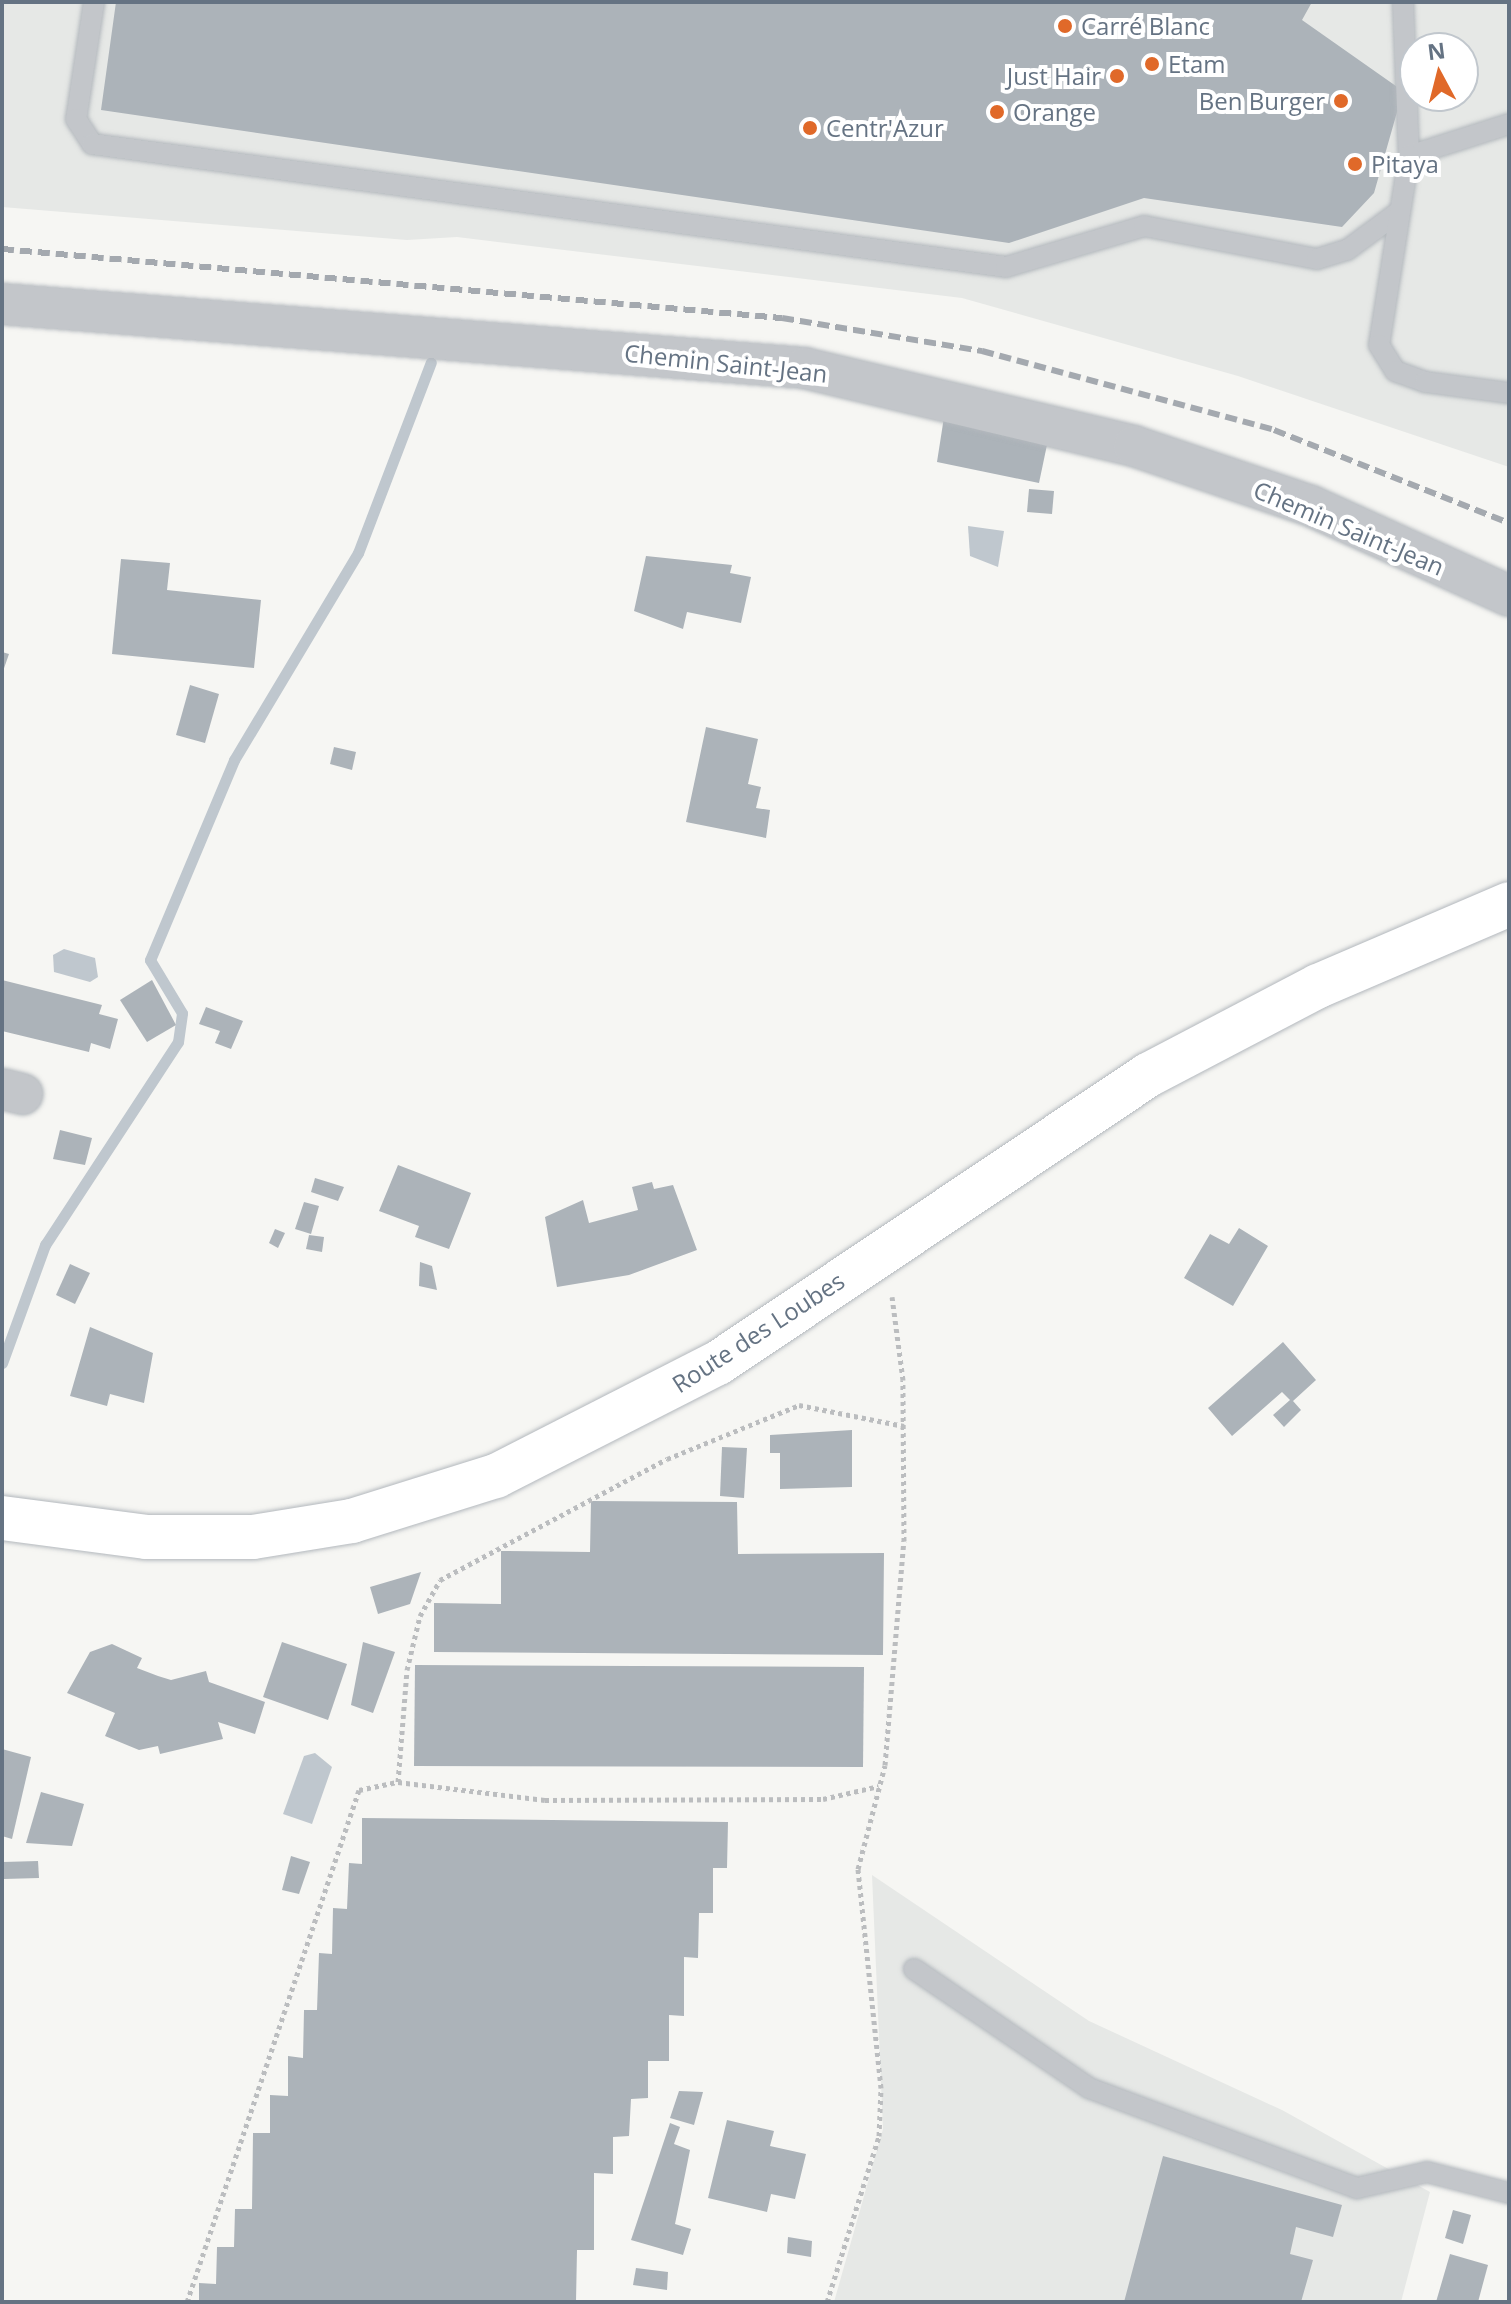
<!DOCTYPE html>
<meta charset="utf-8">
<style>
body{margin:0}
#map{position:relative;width:1511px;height:2304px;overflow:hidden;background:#f6f6f3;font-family:"Open Sans",sans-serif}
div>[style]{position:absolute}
.built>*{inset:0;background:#e6e8e6}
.water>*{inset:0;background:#bfc7ce}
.stream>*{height:11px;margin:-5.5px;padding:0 5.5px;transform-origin:5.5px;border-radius:5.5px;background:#bfc7ce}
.building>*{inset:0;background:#acb3b9}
.path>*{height:5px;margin-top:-2.5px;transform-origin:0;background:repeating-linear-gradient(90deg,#bbbdbf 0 4px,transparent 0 8px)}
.roads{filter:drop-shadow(0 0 2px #b3b8bd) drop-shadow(0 0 2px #b3b8bd)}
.lane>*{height:20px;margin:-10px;padding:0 10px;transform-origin:10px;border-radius:10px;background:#c3c6ca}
.street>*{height:40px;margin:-20px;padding:0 20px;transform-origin:20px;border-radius:20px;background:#c3c6ca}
.secondary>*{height:44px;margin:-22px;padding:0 22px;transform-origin:22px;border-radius:22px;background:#fff}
.rail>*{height:6px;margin-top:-3px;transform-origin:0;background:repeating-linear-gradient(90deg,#a4a9af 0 12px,transparent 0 18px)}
.dots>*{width:22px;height:22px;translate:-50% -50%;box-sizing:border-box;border:4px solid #fff;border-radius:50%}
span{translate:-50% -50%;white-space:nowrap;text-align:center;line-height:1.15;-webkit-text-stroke:8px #fff;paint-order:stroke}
.poi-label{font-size:24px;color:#657383}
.left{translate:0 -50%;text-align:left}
.right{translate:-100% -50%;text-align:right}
.street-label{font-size:24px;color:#657383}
.frame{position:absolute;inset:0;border:4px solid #657383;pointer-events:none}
.north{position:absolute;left:1399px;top:32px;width:80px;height:80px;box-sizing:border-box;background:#fff;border:2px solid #c1c7cd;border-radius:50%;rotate:353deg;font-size:22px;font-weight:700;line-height:32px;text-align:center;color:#657383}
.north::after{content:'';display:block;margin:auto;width:28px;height:36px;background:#e06929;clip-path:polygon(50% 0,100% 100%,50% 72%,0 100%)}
</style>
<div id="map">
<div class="built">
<div style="clip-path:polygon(evenodd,2px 2px,1509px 2px,1509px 467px,1238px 376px,962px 298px,457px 237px,407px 240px,2px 207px,2px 2px,1415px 48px,1463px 48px,1463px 96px,1415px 96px,1415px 48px)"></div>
<div style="clip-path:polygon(872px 1875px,1089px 2021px,1282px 2110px,1430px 2192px,1401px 2302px,834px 2302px,883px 2129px)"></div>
</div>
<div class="water">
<div style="clip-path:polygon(968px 526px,1004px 531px,998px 567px,970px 556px)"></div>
<div style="clip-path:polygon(64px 949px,95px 958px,98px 977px,90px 982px,54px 972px,53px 955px)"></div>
<div style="clip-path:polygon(315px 1753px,332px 1767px,312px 1824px,283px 1814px,304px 1756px)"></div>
</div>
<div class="stream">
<div style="left:2px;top:1363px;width:126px;rotate:-70deg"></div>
<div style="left:45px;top:1245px;width:243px;rotate:-56.8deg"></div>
<div style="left:178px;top:1042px;width:29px;rotate:-82deg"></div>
<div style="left:182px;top:1013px;width:62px;rotate:-121.1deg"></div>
<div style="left:150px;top:960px;width:217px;rotate:-67.2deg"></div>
<div style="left:234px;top:760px;width:241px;rotate:-59.1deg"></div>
<div style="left:358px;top:553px;width:204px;rotate:-69.1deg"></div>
</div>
<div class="building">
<div style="clip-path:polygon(116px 2px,1312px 2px,1302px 20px,1403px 91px,1374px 193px,1342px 227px,1144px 198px,1009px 243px,101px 110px)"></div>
<div style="clip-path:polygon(944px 417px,1048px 440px,1039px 483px,937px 462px)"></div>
<div style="clip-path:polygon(1029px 489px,1054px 491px,1052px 514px,1027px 512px)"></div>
<div style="clip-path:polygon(646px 556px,732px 565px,730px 573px,751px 577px,741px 623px,687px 612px,683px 629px,634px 611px)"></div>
<div style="clip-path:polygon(121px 559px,170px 563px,167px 590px,261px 600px,254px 668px,112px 654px)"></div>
<div style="clip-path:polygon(2px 652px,9px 654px,2px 674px)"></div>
<div style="clip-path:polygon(190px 685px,219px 694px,205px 743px,176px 735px)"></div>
<div style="clip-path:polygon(706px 727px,758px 739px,748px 784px,761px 787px,756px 808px,770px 810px,766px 838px,686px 822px)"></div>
<div style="clip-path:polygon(334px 747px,356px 752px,352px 770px,330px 764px)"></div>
<div style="clip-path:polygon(2px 980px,102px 1005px,99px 1014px,118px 1019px,110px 1049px,91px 1043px,89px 1052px,2px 1031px)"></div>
<div style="clip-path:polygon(152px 980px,176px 1025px,147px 1042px,120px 1000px)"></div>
<div style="clip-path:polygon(206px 1007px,243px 1021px,231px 1049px,215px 1043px,220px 1031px,199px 1024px)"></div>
<div style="clip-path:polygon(60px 1130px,92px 1138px,85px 1165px,53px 1159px)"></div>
<div style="clip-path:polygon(398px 1165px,471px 1193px,449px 1249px,415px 1237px,419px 1226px,379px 1211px)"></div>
<div style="clip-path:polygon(315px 1178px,344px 1187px,338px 1201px,311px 1192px)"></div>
<div style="clip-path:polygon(652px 1182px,654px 1189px,673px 1185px,697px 1250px,629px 1275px,557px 1287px,545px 1217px,583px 1200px,589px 1223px,638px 1210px,632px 1187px)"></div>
<div style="clip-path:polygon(304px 1202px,319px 1206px,311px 1234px,295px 1229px)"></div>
<div style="clip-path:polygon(1239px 1228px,1268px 1246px,1233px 1306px,1184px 1278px,1210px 1234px,1229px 1244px)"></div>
<div style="clip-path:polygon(275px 1229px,285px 1233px,278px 1248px,269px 1243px)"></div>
<div style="clip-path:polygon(309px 1235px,324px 1237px,322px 1252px,306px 1249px)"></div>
<div style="clip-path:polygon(420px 1262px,432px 1266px,437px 1290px,419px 1286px)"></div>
<div style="clip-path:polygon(70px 1264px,90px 1273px,75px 1304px,56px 1295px)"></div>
<div style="clip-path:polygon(90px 1327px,153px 1353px,144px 1403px,110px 1394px,107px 1406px,70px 1396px)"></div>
<div style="clip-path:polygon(1283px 1342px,1316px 1380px,1293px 1401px,1301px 1410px,1284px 1427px,1273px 1415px,1290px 1400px,1282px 1392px,1232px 1436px,1208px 1408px)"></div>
<div style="clip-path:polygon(852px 1430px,852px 1487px,780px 1489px,780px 1453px,770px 1453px,770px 1435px)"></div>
<div style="clip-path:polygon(722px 1447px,747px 1448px,744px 1498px,720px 1496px)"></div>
<div style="clip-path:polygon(591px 1501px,737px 1502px,738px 1554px,884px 1553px,883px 1655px,434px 1652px,434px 1603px,501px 1604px,501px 1551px,590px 1552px)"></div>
<div style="clip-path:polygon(421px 1572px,410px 1604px,378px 1614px,370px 1587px)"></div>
<div style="clip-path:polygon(282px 1642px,347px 1664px,328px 1720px,263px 1697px)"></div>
<div style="clip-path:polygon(363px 1642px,395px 1652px,373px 1713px,351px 1705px)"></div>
<div style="clip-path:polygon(112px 1644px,142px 1658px,137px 1668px,158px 1676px,171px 1680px,206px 1671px,209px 1682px,265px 1702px,255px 1734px,218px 1722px,223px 1739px,160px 1754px,158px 1746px,139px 1750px,105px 1736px,115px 1713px,67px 1693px,90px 1652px)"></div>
<div style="clip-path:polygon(415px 1665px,864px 1667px,863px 1767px,414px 1766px)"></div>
<div style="clip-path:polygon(2px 1749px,31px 1757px,12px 1839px,2px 1836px)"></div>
<div style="clip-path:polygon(41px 1792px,84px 1804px,72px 1846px,26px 1843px)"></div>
<div style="clip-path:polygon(362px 1818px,728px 1822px,727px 1868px,713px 1868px,713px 1913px,699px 1913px,698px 1958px,684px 1957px,684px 2016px,669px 2015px,669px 2061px,648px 2061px,648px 2098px,631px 2099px,629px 2136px,613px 2137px,613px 2174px,594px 2173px,594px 2250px,577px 2250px,576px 2302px,199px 2302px,199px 2283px,216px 2284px,217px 2247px,234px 2247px,235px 2209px,252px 2209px,253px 2133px,270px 2133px,270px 2095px,288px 2096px,288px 2056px,303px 2058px,304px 2010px,317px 2010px,319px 1953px,332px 1954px,333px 1908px,347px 1909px,349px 1863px,362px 1864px)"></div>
<div style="clip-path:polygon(291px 1856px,310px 1862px,299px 1894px,282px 1890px)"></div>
<div style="clip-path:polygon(38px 1861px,39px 1878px,4px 1879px,3px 1862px)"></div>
<div style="clip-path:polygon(679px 2091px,703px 2092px,694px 2125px,670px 2118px)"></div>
<div style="clip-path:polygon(727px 2120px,774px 2131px,770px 2146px,806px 2154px,795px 2199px,771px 2194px,767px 2212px,708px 2198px)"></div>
<div style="clip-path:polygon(670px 2123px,680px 2127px,674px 2144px,690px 2150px,675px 2224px,691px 2229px,683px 2255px,631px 2240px)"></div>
<div style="clip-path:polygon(1163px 2156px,1342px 2205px,1333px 2237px,1296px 2227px,1290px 2254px,1313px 2260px,1301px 2302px,1124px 2302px)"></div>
<div style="clip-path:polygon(1453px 2210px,1471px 2215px,1463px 2244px,1445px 2238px)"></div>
<div style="clip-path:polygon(788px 2237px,812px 2241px,811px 2257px,787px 2253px)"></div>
<div style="clip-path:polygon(1450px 2254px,1488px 2265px,1478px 2302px,1436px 2302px)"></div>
<div style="clip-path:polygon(636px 2268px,668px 2272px,667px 2290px,633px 2285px)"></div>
</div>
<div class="path">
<div style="left:398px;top:1782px;width:148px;rotate:7deg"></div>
<div style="left:545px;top:1800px;width:278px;rotate:-0.2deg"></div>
<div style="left:823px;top:1799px;width:57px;rotate:-13.1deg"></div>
<div style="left:187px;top:2302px;width:540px;rotate:-71.43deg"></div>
<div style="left:359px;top:1790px;width:40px;rotate:-12deg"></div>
<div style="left:398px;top:1782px;width:112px;rotate:-85.4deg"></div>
<div style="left:407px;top:1670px;width:56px;rotate:-76.5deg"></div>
<div style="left:420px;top:1616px;width:41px;rotate:-60.9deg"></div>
<div style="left:440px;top:1580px;width:257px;rotate:-28.1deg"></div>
<div style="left:667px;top:1459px;width:143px;rotate:-22.2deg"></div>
<div style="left:799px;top:1405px;width:107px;rotate:11.3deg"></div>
<div style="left:827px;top:2302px;width:174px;rotate:-72.6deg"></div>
<div style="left:879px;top:2136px;width:48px;rotate:-87.6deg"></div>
<div style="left:881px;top:2088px;width:220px;rotate:-96deg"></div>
<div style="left:858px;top:1869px;width:107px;rotate:-75.4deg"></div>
<div style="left:885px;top:1765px;width:225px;rotate:-85.2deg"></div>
<div style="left:904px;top:1541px;width:161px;rotate:-90.4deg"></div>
<div style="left:903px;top:1380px;width:84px;rotate:-97.5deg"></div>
</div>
<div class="roads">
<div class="lane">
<div style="left:94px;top:2px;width:118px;rotate:98.7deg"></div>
<div style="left:76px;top:119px;width:30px;rotate:57deg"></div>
<div style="left:92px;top:144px;width:922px;rotate:7.66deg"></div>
<div style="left:1006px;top:267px;width:144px;rotate:-16.5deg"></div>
<div style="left:1144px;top:226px;width:176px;rotate:10.8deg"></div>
<div style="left:1317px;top:259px;width:31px;rotate:-17deg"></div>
<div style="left:1347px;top:250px;width:66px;rotate:-36.3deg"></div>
<div style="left:1403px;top:2px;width:154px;rotate:87.8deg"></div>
<div style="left:1409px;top:156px;width:105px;rotate:-17.7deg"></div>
<div style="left:1409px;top:156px;width:191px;rotate:99deg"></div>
<div style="left:1379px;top:345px;width:31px;rotate:58deg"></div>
<div style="left:1395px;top:371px;width:32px;rotate:20deg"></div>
<div style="left:1425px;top:382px;width:85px;rotate:7.5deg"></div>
<div style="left:914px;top:1969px;width:212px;rotate:34.2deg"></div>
<div style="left:1089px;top:2088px;width:286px;rotate:20.5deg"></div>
<div style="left:1357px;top:2188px;width:72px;rotate:-12.9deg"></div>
<div style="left:1427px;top:2172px;width:85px;rotate:14.4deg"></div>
</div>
<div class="street">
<div style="left:2px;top:304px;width:805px;rotate:4.56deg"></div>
<div style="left:804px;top:368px;width:339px;rotate:13.3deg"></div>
<div style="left:1134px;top:446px;width:187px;rotate:18.7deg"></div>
<div style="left:1311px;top:506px;width:217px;rotate:24.4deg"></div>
<div style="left:2px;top:1089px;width:21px;rotate:14deg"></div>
</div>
<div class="secondary">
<div style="left:2px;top:1518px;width:145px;rotate:7.5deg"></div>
<div style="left:146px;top:1537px;width:107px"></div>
<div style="left:253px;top:1537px;width:100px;rotate:-9.2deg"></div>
<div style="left:352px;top:1521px;width:151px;rotate:-17.4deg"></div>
<div style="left:496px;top:1476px;width:249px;rotate:-27deg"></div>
<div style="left:718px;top:1363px;width:518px;rotate:-33.81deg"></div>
<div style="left:1148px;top:1075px;width:192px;rotate:-27.6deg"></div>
<div style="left:1318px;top:986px;width:208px;rotate:-23.2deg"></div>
</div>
</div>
<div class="rail">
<div style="left:2px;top:249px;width:783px;rotate:5.06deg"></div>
<div style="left:782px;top:318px;width:203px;rotate:9.4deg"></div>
<div style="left:982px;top:351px;width:302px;rotate:15.1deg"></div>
<div style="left:1274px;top:430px;width:253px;rotate:21.6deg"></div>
</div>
<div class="dots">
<div style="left:1065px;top:26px;background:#e06929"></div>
<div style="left:1152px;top:64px;background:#e06929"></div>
<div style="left:1117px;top:76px;background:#e06929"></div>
<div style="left:1341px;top:101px;background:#e06929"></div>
<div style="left:997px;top:112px;background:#e06929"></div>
<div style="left:810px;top:128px;background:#e06929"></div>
<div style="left:1355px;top:164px;background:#e06929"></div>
</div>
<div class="poi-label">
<span class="left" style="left:1081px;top:26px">Carré Blanc</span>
<span class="left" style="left:1168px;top:64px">Etam</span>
<span class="right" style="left:1101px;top:76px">Just Hair</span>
<span class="right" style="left:1325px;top:101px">Ben Burger</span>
<span class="left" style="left:1013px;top:112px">Orange</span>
<span class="left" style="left:826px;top:128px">Centr'Azur</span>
<span class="left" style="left:1371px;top:164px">Pitaya</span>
</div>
<div class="street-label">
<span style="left:726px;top:363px;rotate:6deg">Chemin Saint-Jean</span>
<span style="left:1349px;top:528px;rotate:23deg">Chemin Saint-Jean</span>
<span style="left:758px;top:1332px;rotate:-33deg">Route des Loubes</span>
</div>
<div class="frame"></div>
<div class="north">N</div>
</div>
